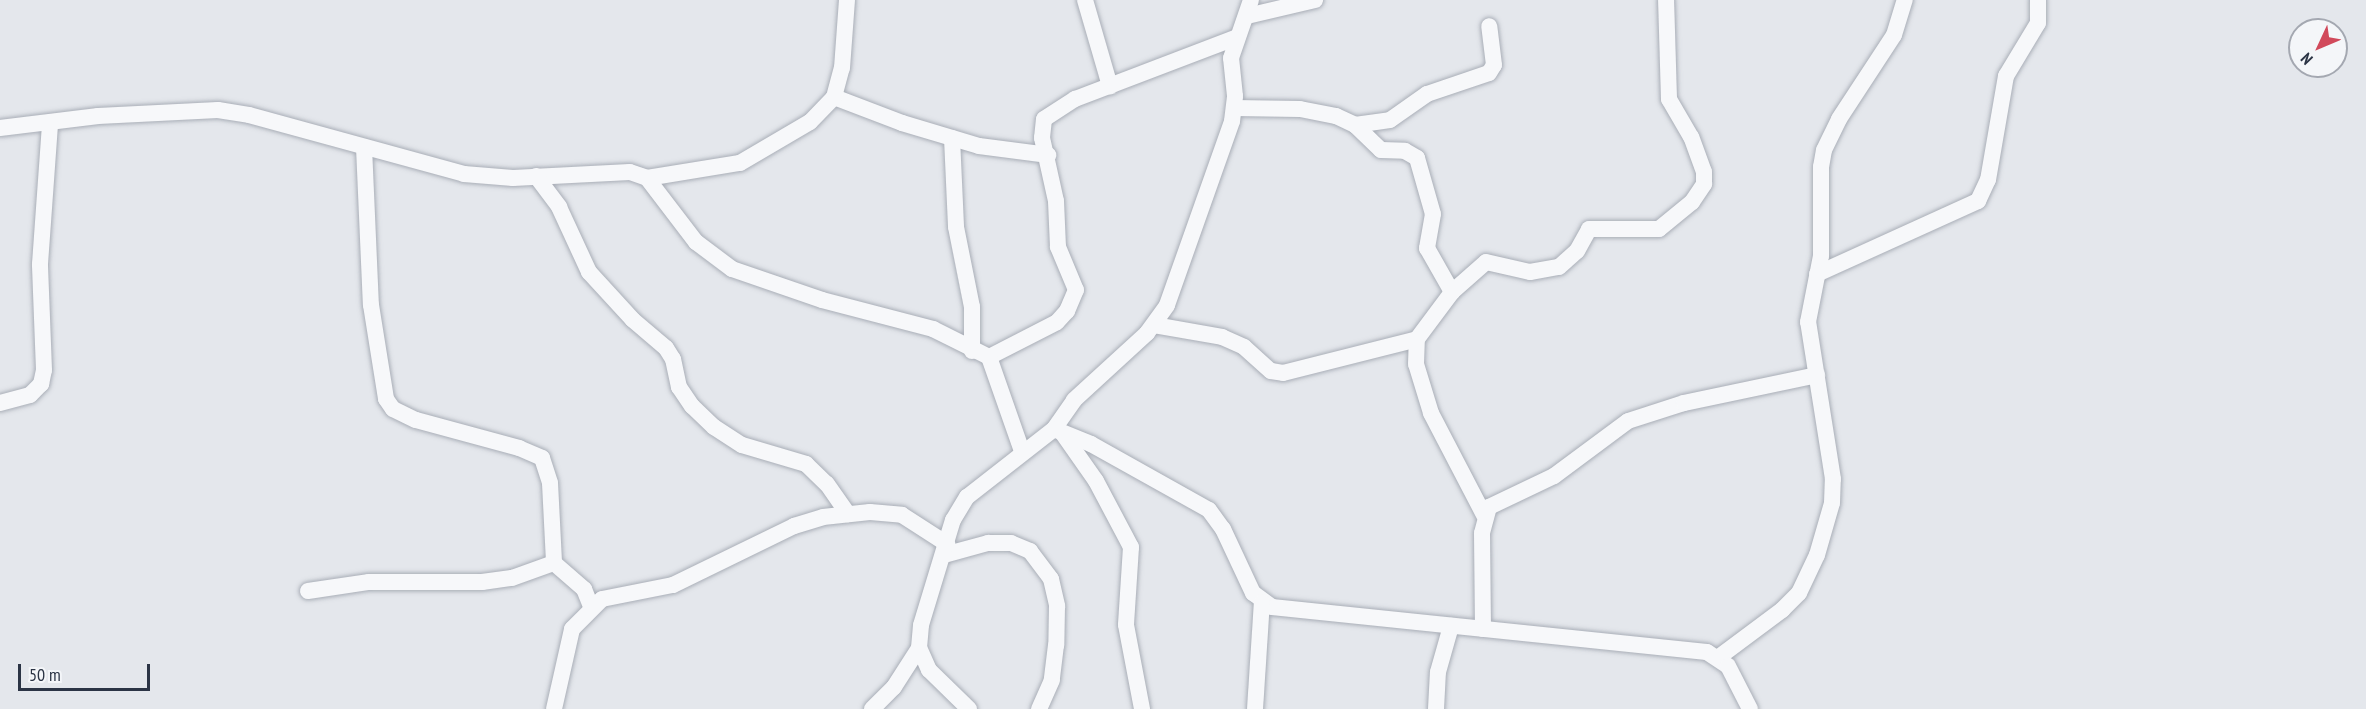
<!DOCTYPE html>
<style>
body{margin:0}
#map{position:relative;width:2366px;height:709px;overflow:hidden;background:#e4e7ec;font-family:"PT Sans Narrow",sans-serif}
div>[style]{position:absolute}
.roads{filter:drop-shadow(0 0 2px #a9aeb7) drop-shadow(0 0 2px #a9aeb7)}
.minor>*{height:16px;margin:-8px;padding:0 8px;transform-origin:8px;border-radius:8px;background:#f7f8fa}
span{translate:-50% -50%;white-space:nowrap;text-align:center;line-height:1.15;-webkit-text-stroke:4.5px #f4f6f9;paint-order:stroke}
.north{position:absolute;left:2288px;top:18px;width:60px;height:60px;box-sizing:border-box;background:#f4f6f9;border:2px solid #a4a8b1;border-radius:50%;rotate:226deg;font-size:16px;font-weight:700;line-height:24px;text-align:center;color:#2b3445}
.north::after{content:'';display:block;margin:auto;width:21px;height:27px;background:#d1495b;clip-path:polygon(50% 0,100% 100%,50% 72%,0 100%)}
.scale{position:absolute;left:18px;top:664px;width:132px;height:27px;box-sizing:border-box;border:3px solid #2b3445;border-top:0;padding-left:8px;font-size:18px;line-height:21px;white-space:nowrap;color:#2b3445;-webkit-text-stroke:4px #f4f6f9;paint-order:stroke}
</style>
<div id="map">
<div class="roads">
<div class="minor">
<div style="left:1085px;top:0;width:90px;rotate:73.8deg"></div>
<div style="left:1247px;top:16px;width:70px;rotate:-13.2deg"></div>
<div style="left:834px;top:97px;width:73px;rotate:20.9deg"></div>
<div style="left:902px;top:123px;width:80px;rotate:16.6deg"></div>
<div style="left:979px;top:146px;width:70px;rotate:7.4deg"></div>
<div style="left:1234px;top:108px;width:66px;rotate:0.9deg"></div>
<div style="left:1300px;top:109px;width:37px;rotate:11deg"></div>
<div style="left:1336px;top:116px;width:21px;rotate:25deg"></div>
<div style="left:1355px;top:125px;width:35px;rotate:-8deg"></div>
<div style="left:1390px;top:120px;width:45px;rotate:-35.1deg"></div>
<div style="left:1427px;top:94px;width:65px;rotate:-18.7deg"></div>
<div style="left:1489px;top:73px;width:9px;rotate:-58deg"></div>
<div style="left:1494px;top:65px;width:39px;rotate:-97deg"></div>
<div style="left:1355px;top:125px;width:36px;rotate:44deg"></div>
<div style="left:1381px;top:150px;width:24px;rotate:2deg"></div>
<div style="left:1405px;top:151px;width:14px;rotate:30deg"></div>
<div style="left:1417px;top:158px;width:58px;rotate:74.1deg"></div>
<div style="left:1433px;top:214px;width:35px;rotate:100deg"></div>
<div style="left:1427px;top:248px;width:51px;rotate:60.4deg"></div>
<div style="left:0;top:128px;width:99px;rotate:-7deg"></div>
<div style="left:98px;top:116px;width:120px;rotate:-2.9deg"></div>
<div style="left:218px;top:110px;width:31px;rotate:9deg"></div>
<div style="left:249px;top:115px;width:223px;rotate:15.3deg"></div>
<div style="left:464px;top:174px;width:49px;rotate:4.7deg"></div>
<div style="left:513px;top:178px;width:117px;rotate:-2.9deg"></div>
<div style="left:630px;top:172px;width:18px;rotate:19deg"></div>
<div style="left:647px;top:178px;width:81px;rotate:52.6deg"></div>
<div style="left:696px;top:242px;width:45px;rotate:36.9deg"></div>
<div style="left:732px;top:269px;width:95px;rotate:19deg"></div>
<div style="left:822px;top:300px;width:115px;rotate:14.6deg"></div>
<div style="left:933px;top:329px;width:63px;rotate:26.6deg"></div>
<div style="left:989px;top:357px;width:76px;rotate:-27.2deg"></div>
<div style="left:1057px;top:322px;width:15px;rotate:-48deg"></div>
<div style="left:1067px;top:311px;width:23px;rotate:-67deg"></div>
<div style="left:1076px;top:290px;width:47px;rotate:-112.7deg"></div>
<div style="left:1058px;top:247px;width:46px;rotate:-92.5deg"></div>
<div style="left:1056px;top:201px;width:65px;rotate:-102.5deg"></div>
<div style="left:1042px;top:138px;width:19px;rotate:-84deg"></div>
<div style="left:1044px;top:119px;width:37px;rotate:-33deg"></div>
<div style="left:1075px;top:99px;width:173px;rotate:-20.9deg"></div>
<div style="left:952px;top:138px;width:89px;rotate:87.4deg"></div>
<div style="left:956px;top:227px;width:82px;rotate:78.7deg"></div>
<div style="left:972px;top:307px;width:44px;rotate:90deg"></div>
<div style="left:364px;top:147px;width:158px;rotate:87.5deg"></div>
<div style="left:371px;top:305px;width:95px;rotate:80.9deg"></div>
<div style="left:386px;top:399px;width:12px;rotate:55deg"></div>
<div style="left:393px;top:409px;width:25px;rotate:26deg"></div>
<div style="left:416px;top:420px;width:107px;rotate:15.2deg"></div>
<div style="left:519px;top:448px;width:25px;rotate:23deg"></div>
<div style="left:542px;top:458px;width:26px;rotate:72deg"></div>
<div style="left:550px;top:483px;width:80px;rotate:87.1deg"></div>
<div style="left:554px;top:563px;width:40px;rotate:41deg"></div>
<div style="left:584px;top:589px;width:18px;rotate:68deg"></div>
<div style="left:536px;top:176px;width:39px;rotate:53deg"></div>
<div style="left:559px;top:207px;width:72px;rotate:65.2deg"></div>
<div style="left:589px;top:272px;width:65px;rotate:47.5deg"></div>
<div style="left:633px;top:320px;width:43px;rotate:40.3deg"></div>
<div style="left:666px;top:348px;width:13px;rotate:58deg"></div>
<div style="left:673px;top:359px;width:29px;rotate:78deg"></div>
<div style="left:679px;top:387px;width:23px;rotate:56deg"></div>
<div style="left:692px;top:406px;width:30px;rotate:44deg"></div>
<div style="left:714px;top:427px;width:33px;rotate:33deg"></div>
<div style="left:742px;top:445px;width:67px;rotate:16.5deg"></div>
<div style="left:806px;top:464px;width:29px;rotate:44deg"></div>
<div style="left:827px;top:484px;width:37px;rotate:55deg"></div>
<div style="left:647px;top:178px;width:94px;rotate:-9.2deg"></div>
<div style="left:740px;top:163px;width:81px;rotate:-30.4deg"></div>
<div style="left:810px;top:122px;width:35px;rotate:-46deg"></div>
<div style="left:834px;top:97px;width:30px;rotate:-75deg"></div>
<div style="left:842px;top:68px;width:68px;rotate:-85.8deg"></div>
<div style="left:1817px;top:274px;width:177px;rotate:-24.4deg"></div>
<div style="left:1978px;top:201px;width:23px;rotate:-65deg"></div>
<div style="left:1988px;top:180px;width:106px;rotate:-80.2deg"></div>
<div style="left:2006px;top:76px;width:62px;rotate:-58.9deg"></div>
<div style="left:2038px;top:23px;width:23px;rotate:-90deg"></div>
<div style="left:1154px;top:325px;width:69px;rotate:10deg"></div>
<div style="left:1222px;top:337px;width:24px;rotate:24deg"></div>
<div style="left:1244px;top:347px;width:36px;rotate:42deg"></div>
<div style="left:1271px;top:371px;width:12px;rotate:9deg"></div>
<div style="left:1283px;top:373px;width:138px;rotate:-14.2deg"></div>
<div style="left:989px;top:357px;width:100px;rotate:70.7deg"></div>
<div style="left:0;top:403px;width:31px;rotate:-15deg"></div>
<div style="left:30px;top:395px;width:16px;rotate:-45deg"></div>
<div style="left:41px;top:384px;width:14px;rotate:-78deg"></div>
<div style="left:44px;top:370px;width:106px;rotate:-92.2deg"></div>
<div style="left:40px;top:264px;width:141px;rotate:-85.9deg"></div>
<div style="left:1054px;top:429px;width:35px;rotate:-55deg"></div>
<div style="left:1074px;top:400px;width:99px;rotate:-42.5deg"></div>
<div style="left:1147px;top:333px;width:34px;rotate:-54deg"></div>
<div style="left:1167px;top:305px;width:195px;rotate:-70.5deg"></div>
<div style="left:1232px;top:121px;width:25px;rotate:-83deg"></div>
<div style="left:1235px;top:96px;width:38px;rotate:-96deg"></div>
<div style="left:1231px;top:58px;width:61px;rotate:-71deg"></div>
<div style="left:1063px;top:434px;width:57px;rotate:54.9deg"></div>
<div style="left:1096px;top:481px;width:75px;rotate:62.1deg"></div>
<div style="left:1131px;top:547px;width:78px;rotate:93.7deg"></div>
<div style="left:1126px;top:625px;width:86px;rotate:79.2deg"></div>
<div style="left:1484px;top:515px;width:115px;rotate:-117.5deg"></div>
<div style="left:1431px;top:413px;width:51px;rotate:-107deg"></div>
<div style="left:1416px;top:364px;width:25px;rotate:-88deg"></div>
<div style="left:1417px;top:339px;width:59px;rotate:-53.3deg"></div>
<div style="left:1452px;top:292px;width:45px;rotate:-41.4deg"></div>
<div style="left:1486px;top:262px;width:45px;rotate:12.8deg"></div>
<div style="left:1530px;top:272px;width:29px;rotate:-10deg"></div>
<div style="left:1559px;top:267px;width:24px;rotate:-42deg"></div>
<div style="left:1577px;top:251px;width:25px;rotate:-61deg"></div>
<div style="left:1589px;top:229px;width:70px"></div>
<div style="left:1659px;top:229px;width:43px;rotate:-39.3deg"></div>
<div style="left:1692px;top:202px;width:22px;rotate:-56deg"></div>
<div style="left:1704px;top:184px;width:12px;rotate:-90deg"></div>
<div style="left:1704px;top:172px;width:37px;rotate:-110deg"></div>
<div style="left:1691px;top:137px;width:44px;rotate:-120.1deg"></div>
<div style="left:1669px;top:99px;width:99px;rotate:-91.7deg"></div>
<div style="left:944px;top:555px;width:46px;rotate:-15.3deg"></div>
<div style="left:988px;top:543px;width:23px"></div>
<div style="left:1011px;top:543px;width:21px;rotate:23deg"></div>
<div style="left:1030px;top:551px;width:35px;rotate:53deg"></div>
<div style="left:1051px;top:579px;width:28px;rotate:77deg"></div>
<div style="left:1057px;top:606px;width:39px;rotate:91deg"></div>
<div style="left:1056px;top:645px;width:35px;rotate:97deg"></div>
<div style="left:1052px;top:680px;width:32px;rotate:114deg"></div>
<div style="left:308px;top:591px;width:62px;rotate:-8.4deg"></div>
<div style="left:369px;top:582px;width:113px"></div>
<div style="left:482px;top:582px;width:30px;rotate:-8deg"></div>
<div style="left:512px;top:578px;width:45px;rotate:-19.7deg"></div>
<div style="left:1483px;top:629px;width:96px;rotate:-90.6deg"></div>
<div style="left:1482px;top:533px;width:27px;rotate:-75deg"></div>
<div style="left:1489px;top:507px;width:72px;rotate:-25.5deg"></div>
<div style="left:1554px;top:476px;width:92px;rotate:-36.6deg"></div>
<div style="left:1628px;top:421px;width:59px;rotate:-17.8deg"></div>
<div style="left:1684px;top:403px;width:136px;rotate:-11.9deg"></div>
<div style="left:1719px;top:657px;width:79px;rotate:-36.7deg"></div>
<div style="left:1782px;top:610px;width:24px;rotate:-45deg"></div>
<div style="left:1799px;top:593px;width:42px;rotate:-64.7deg"></div>
<div style="left:1817px;top:555px;width:54px;rotate:-73.9deg"></div>
<div style="left:1832px;top:503px;width:24px;rotate:-88deg"></div>
<div style="left:1833px;top:479px;width:159px;rotate:-99deg"></div>
<div style="left:1808px;top:322px;width:67px;rotate:-78.9deg"></div>
<div style="left:1821px;top:256px;width:89px;rotate:-90deg"></div>
<div style="left:1821px;top:167px;width:17px;rotate:-80deg"></div>
<div style="left:1824px;top:150px;width:34px;rotate:-64deg"></div>
<div style="left:1839px;top:119px;width:100px;rotate:-56.8deg"></div>
<div style="left:1894px;top:35px;width:37px;rotate:-73deg"></div>
<div style="left:554px;top:709px;width:82px;rotate:-77.3deg"></div>
<div style="left:572px;top:629px;width:42px;rotate:-45deg"></div>
<div style="left:602px;top:599px;width:72px;rotate:-11.2deg"></div>
<div style="left:673px;top:585px;width:135px;rotate:-26deg"></div>
<div style="left:794px;top:526px;width:30px;rotate:-17deg"></div>
<div style="left:823px;top:517px;width:47px;rotate:-6.1deg"></div>
<div style="left:870px;top:512px;width:32px;rotate:5deg"></div>
<div style="left:902px;top:515px;width:54px;rotate:32.8deg"></div>
<div style="left:872px;top:709px;width:31px;rotate:-45deg"></div>
<div style="left:894px;top:687px;width:46px;rotate:-57.3deg"></div>
<div style="left:969px;top:709px;width:56px;rotate:-135.7deg"></div>
<div style="left:929px;top:670px;width:24px;rotate:-114deg"></div>
<div style="left:919px;top:648px;width:23px;rotate:-85deg"></div>
<div style="left:921px;top:625px;width:110px;rotate:-73.1deg"></div>
<div style="left:953px;top:520px;width:27px;rotate:-59deg"></div>
<div style="left:967px;top:497px;width:110px;rotate:-38deg"></div>
<div style="left:1054px;top:429px;width:40px;rotate:22deg"></div>
<div style="left:1091px;top:444px;width:135px;rotate:29.2deg"></div>
<div style="left:1209px;top:510px;width:24px;rotate:54deg"></div>
<div style="left:1223px;top:529px;width:71px;rotate:64.9deg"></div>
<div style="left:1253px;top:593px;width:24px;rotate:36deg"></div>
<div style="left:1272px;top:607px;width:437px;rotate:5.9deg"></div>
<div style="left:1707px;top:652px;width:25px;rotate:34deg"></div>
<div style="left:1728px;top:666px;width:48px;rotate:62.9deg"></div>
<div style="left:1255px;top:709px;width:107px;rotate:-86.3deg"></div>
<div style="left:1436px;top:709px;width:37px;rotate:-87deg"></div>
<div style="left:1438px;top:672px;width:48px;rotate:-74.2deg"></div>
</div>
</div>
<div class="north">N</div>
<div class="scale">50 m</div>
</div>
